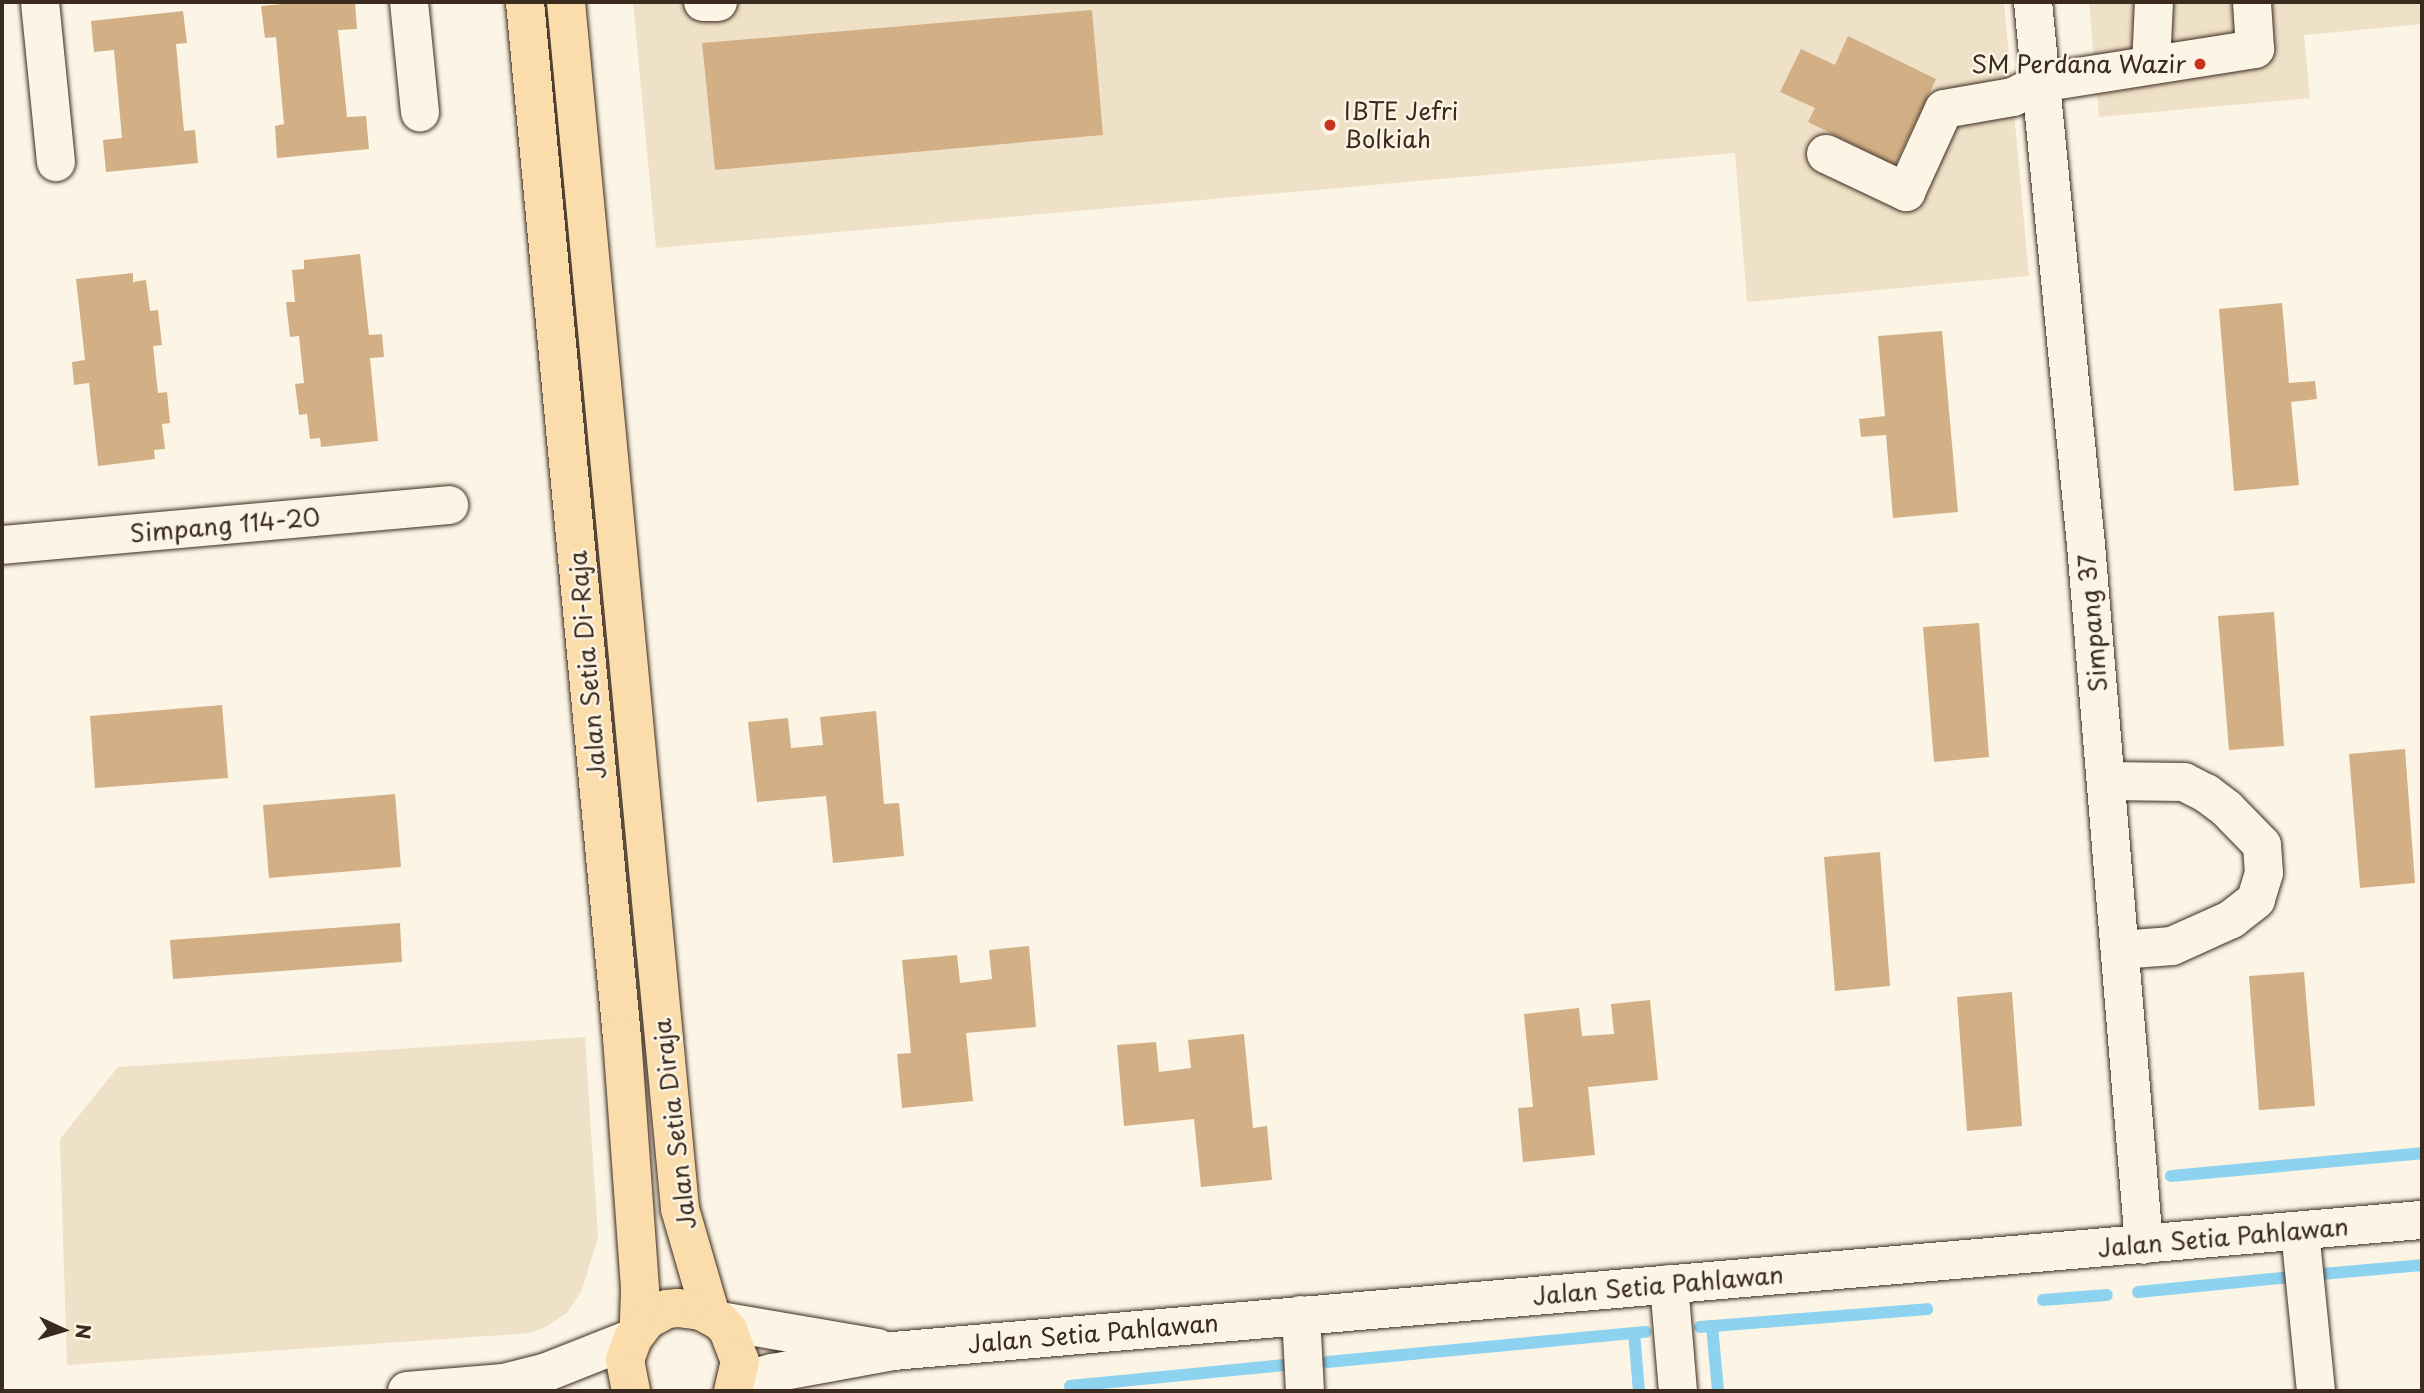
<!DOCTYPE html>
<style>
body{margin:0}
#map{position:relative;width:2424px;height:1393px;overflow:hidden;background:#fcf5e5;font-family:"Playpen Sans",sans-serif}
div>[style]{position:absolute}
.built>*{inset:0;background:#efe0c8}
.stream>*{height:12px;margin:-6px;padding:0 6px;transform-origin:6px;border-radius:6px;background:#8dd2ee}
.building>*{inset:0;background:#d2af85}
.roads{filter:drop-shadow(0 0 2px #3b2a1e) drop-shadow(0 0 2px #3b2a1e)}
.minor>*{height:38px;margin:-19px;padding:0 19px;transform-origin:19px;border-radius:19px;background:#fcf5e5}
.major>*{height:38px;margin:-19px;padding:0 19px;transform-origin:19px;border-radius:19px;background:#faddab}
.dots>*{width:19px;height:19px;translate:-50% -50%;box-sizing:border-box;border:4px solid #fcf5e5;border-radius:50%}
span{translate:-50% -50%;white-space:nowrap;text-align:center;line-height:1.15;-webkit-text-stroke:5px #fcf5e5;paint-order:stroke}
.poi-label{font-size:24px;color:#3b2a1e}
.right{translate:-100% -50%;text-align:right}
.left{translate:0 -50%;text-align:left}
.street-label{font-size:24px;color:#3b2a1e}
.frame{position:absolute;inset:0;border:4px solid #3b2a1e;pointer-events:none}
.north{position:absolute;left:28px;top:1295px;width:70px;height:70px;-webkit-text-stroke:5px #fcf5e5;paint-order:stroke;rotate:94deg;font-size:19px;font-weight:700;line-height:28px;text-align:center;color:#3b2a1e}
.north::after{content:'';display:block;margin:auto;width:24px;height:32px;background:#3b2a1e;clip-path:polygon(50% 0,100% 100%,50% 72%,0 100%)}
</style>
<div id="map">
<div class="built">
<div style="clip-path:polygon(633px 2px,2004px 2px,2029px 276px,1747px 302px,1735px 153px,656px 248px)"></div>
<div style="clip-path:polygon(2089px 2px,2422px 2px,2422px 24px,2304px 35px,2310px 98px,2099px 117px)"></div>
<div style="clip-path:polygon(585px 1037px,598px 1237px,582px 1290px,567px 1313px,547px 1326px,531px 1333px,67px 1365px,60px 1139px,118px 1067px)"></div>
</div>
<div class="stream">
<div style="left:2171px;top:1176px;width:252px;rotate:-5.2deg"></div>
<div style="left:2322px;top:1274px;width:100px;rotate:-5.1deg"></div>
<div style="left:2138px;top:1292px;width:145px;rotate:-5.6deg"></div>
<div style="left:2043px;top:1300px;width:64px;rotate:-4.5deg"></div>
<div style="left:1712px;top:1326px;width:65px;rotate:84.7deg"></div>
<div style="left:1700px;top:1327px;width:228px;rotate:-4.5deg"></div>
<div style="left:1634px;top:1333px;width:58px;rotate:85.1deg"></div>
<div style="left:1327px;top:1362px;width:320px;rotate:-5.4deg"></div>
<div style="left:1070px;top:1386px;width:214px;rotate:-5.6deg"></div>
</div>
<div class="building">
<div style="clip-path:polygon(304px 2px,355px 2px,357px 29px,338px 30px,347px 117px,366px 116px,369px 149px,277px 158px,275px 126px,284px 124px,276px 37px,265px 38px,261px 6px)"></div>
<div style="clip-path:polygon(1092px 10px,1103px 135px,715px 170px,702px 43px)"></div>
<div style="clip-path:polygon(183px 11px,187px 43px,176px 44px,184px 131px,195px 130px,198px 163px,106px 172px,103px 140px,122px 138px,114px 50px,94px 52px,91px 21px)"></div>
<div style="clip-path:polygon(1848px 36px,1936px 79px,1895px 165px,1808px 122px,1815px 108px,1780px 92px,1801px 49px,1835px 65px)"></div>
<div style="clip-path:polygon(360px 254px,369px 335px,382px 334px,384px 357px,370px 358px,378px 441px,321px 447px,320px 438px,310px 439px,307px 414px,299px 415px,295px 384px,304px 383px,299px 336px,290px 337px,286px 302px,295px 302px,292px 270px,304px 269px,304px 260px)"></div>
<div style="clip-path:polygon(133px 273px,133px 282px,146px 280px,150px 311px,158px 310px,162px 345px,153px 346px,158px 393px,167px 392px,170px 423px,162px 424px,165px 449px,154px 450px,155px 459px,98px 466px,89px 383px,74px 385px,72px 362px,85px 360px,76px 279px)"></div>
<div style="clip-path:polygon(2282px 303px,2289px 383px,2315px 381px,2317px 399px,2291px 402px,2299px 485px,2234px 491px,2219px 309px)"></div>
<div style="clip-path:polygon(1942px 331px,1958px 512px,1893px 518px,1886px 435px,1861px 437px,1859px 419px,1885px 416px,1878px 336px)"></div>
<div style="clip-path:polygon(2274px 612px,2284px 746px,2229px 750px,2218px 616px)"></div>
<div style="clip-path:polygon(1979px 623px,1989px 757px,1934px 762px,1923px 627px)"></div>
<div style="clip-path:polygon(222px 705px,228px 778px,95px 788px,90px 716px)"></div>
<div style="clip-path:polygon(876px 711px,884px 804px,899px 803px,904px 856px,833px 863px,826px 796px,757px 802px,748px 722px,788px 718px,791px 748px,823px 745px,820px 717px)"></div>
<div style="clip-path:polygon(2405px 749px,2415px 883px,2360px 888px,2349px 754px)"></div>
<div style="clip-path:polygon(395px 794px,401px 867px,269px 878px,263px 805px)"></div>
<div style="clip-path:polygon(1880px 852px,1890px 986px,1835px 991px,1824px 857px)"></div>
<div style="clip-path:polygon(400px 923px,402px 962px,173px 979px,170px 940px)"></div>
<div style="clip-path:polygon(1029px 946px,1036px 1027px,966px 1033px,973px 1101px,902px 1108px,897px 1054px,911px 1053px,902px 960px,957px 955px,960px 983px,992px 979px,989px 950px)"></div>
<div style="clip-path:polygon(2304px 972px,2315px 1106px,2259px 1110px,2249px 976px)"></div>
<div style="clip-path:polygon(2012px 992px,2022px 1126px,1967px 1131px,1957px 997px)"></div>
<div style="clip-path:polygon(1650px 1000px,1658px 1080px,1588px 1087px,1595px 1155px,1523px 1162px,1518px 1108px,1533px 1107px,1524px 1014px,1579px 1008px,1582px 1036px,1614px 1034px,1611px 1004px)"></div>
<div style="clip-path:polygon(1244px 1034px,1253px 1128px,1267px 1126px,1272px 1180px,1201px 1187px,1194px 1119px,1124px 1126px,1117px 1045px,1156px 1042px,1159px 1072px,1191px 1068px,1188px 1040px)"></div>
</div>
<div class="roads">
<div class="minor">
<div style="left:40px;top:2px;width:161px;rotate:84.3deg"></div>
<div style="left:409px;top:2px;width:111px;rotate:84.3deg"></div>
<div style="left:703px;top:2px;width:15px"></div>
<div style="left:2033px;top:2px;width:546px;rotate:84.43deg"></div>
<div style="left:2086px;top:545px;width:702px;rotate:85.26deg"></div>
<div style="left:2151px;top:65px;width:63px;rotate:-87.3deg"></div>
<div style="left:1826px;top:154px;width:89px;rotate:25.4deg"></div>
<div style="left:1906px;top:192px;width:91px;rotate:-65.4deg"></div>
<div style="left:1944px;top:109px;width:70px;rotate:-9.9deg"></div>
<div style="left:2013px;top:97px;width:30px;rotate:-27deg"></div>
<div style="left:2040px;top:83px;width:218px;rotate:-9deg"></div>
<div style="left:2255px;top:49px;width:47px;rotate:-93.7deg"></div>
<div style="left:2px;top:545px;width:449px;rotate:-5.1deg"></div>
<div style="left:2106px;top:781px;width:78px;rotate:0.7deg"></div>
<div style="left:2184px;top:782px;width:25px;rotate:27deg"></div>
<div style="left:2206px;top:793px;width:26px;rotate:37deg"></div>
<div style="left:2227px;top:809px;width:50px;rotate:45.8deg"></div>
<div style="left:2262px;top:845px;width:28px;rotate:86deg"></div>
<div style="left:2264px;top:873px;width:28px;rotate:107deg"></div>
<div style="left:2256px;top:900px;width:31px;rotate:142deg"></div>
<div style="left:2232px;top:919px;width:66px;rotate:155.8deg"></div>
<div style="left:2172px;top:946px;width:52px;rotate:175.6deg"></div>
<div style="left:2300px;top:1231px;width:161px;rotate:84.3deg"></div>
<div style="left:1669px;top:1284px;width:107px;rotate:85.2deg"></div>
<div style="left:1301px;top:1315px;width:76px;rotate:87deg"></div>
<div style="left:720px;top:1321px;width:160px;rotate:9.7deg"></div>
<div style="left:737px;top:1383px;width:37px;rotate:-16deg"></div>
<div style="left:773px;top:1373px;width:122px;rotate:-10.4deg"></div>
<div style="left:893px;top:1351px;width:1535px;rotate:-4.9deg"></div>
<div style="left:407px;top:1391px;width:97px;rotate:-4.7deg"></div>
<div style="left:504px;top:1383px;width:44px;rotate:-14.3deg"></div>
<div style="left:547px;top:1372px;width:92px;rotate:-21.6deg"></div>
</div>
<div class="major">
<div style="left:525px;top:2px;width:1040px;rotate:84.65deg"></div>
<div style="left:622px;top:1037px;width:255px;rotate:85.9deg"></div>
<div style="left:640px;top:1291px;width:37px;rotate:92deg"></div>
<div style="left:566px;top:2px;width:1212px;rotate:84.6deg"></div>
<div style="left:680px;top:1209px;width:111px;rotate:73.8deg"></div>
<div style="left:631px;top:1391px;width:32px;rotate:-101deg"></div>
<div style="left:625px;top:1360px;width:23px;rotate:-70deg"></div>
<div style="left:633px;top:1338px;width:23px;rotate:-52deg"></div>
<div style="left:647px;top:1320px;width:23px;rotate:-29deg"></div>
<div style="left:667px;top:1309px;width:11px;rotate:-5deg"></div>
<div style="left:678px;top:1308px;width:23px;rotate:7deg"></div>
<div style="left:701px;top:1311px;width:21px;rotate:28deg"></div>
<div style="left:720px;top:1321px;width:12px;rotate:48deg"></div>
<div style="left:728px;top:1330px;width:33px;rotate:69deg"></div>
<div style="left:740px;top:1361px;width:31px;rotate:103deg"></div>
</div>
</div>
<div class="dots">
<div style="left:2200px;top:64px;background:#c8321e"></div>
<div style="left:1330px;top:125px;background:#c8321e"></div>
</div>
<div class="poi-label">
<span class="right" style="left:2186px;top:64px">SM Perdana Wazir</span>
<span class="left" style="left:1344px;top:125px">IBTE Jefri<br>Bolkiah</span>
</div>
<div class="street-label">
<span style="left:225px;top:525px;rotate:-5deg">Simpang 114-20</span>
<span style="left:2092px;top:623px;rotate:-95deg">Simpang 37</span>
<span style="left:587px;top:665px;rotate:-95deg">Jalan Setia Di-Raja</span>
<span style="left:674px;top:1124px;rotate:-97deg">Jalan Setia Diraja</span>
<span style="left:2223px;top:1237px;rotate:-5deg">Jalan Setia Pahlawan</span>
<span style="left:1658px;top:1285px;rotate:-5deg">Jalan Setia Pahlawan</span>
<span style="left:1093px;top:1333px;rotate:-5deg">Jalan Setia Pahlawan</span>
</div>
<div class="frame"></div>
<div class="north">N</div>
</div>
